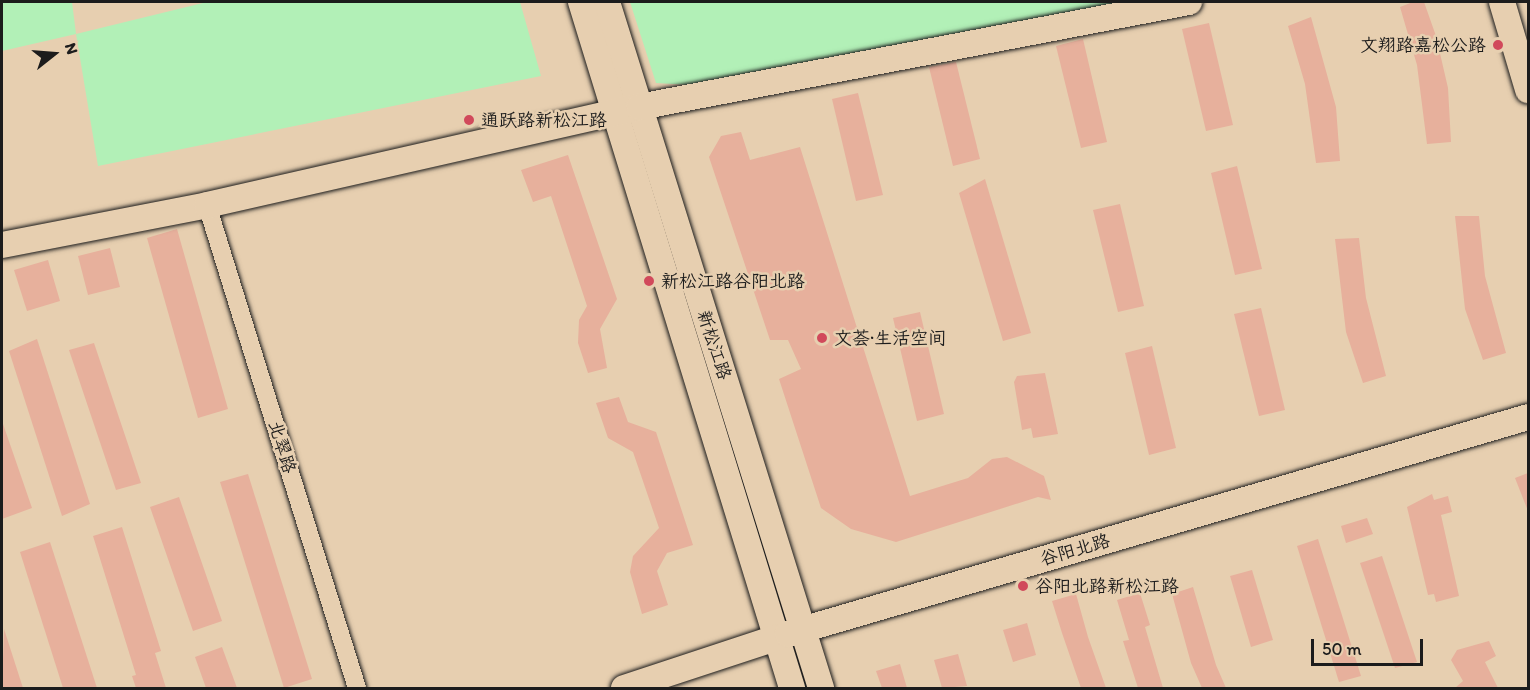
<!DOCTYPE html>
<meta charset="utf-8">
<style>
body{margin:0}
#map{position:relative;width:1530px;height:690px;overflow:hidden;background:#e7cfb0;font-family:Itim,"LXGW WenKai TC",sans-serif}
div>[style]{position:absolute}
.green>*{inset:0;background:#b2f0b7}
.building>*{inset:0;background:#e7b09c}
.roads{filter:drop-shadow(0 0 2px #1c1c1c) drop-shadow(0 0 2px #1c1c1c)}
.street>*{height:18px;margin:-9px;padding:0 9px;transform-origin:9px;border-radius:9px;background:#e7cfb0}
.secondary>*{height:26px;margin:-13px;padding:0 13px;transform-origin:13px;border-radius:13px;background:#e7cfb0}
.dots>*{width:16px;height:16px;translate:-50% -50%;box-sizing:border-box;border:3px solid #e7cfb0;border-radius:50%}
span{translate:-50% -50%;white-space:nowrap;text-align:center;line-height:1.15;-webkit-text-stroke:5px #e7cfb0;paint-order:stroke}
.poi-label{font-size:18px;color:#1c1c1c}
.right{translate:-100% -50%;text-align:right}
.left{translate:0 -50%;text-align:left}
.street-label{font-size:18px;color:#1c1c1c}
.frame{position:absolute;inset:0;border:3px solid #1c1c1c;pointer-events:none}
.north{position:absolute;left:24px;top:24px;width:60px;height:60px;-webkit-text-stroke:4px #e7cfb0;paint-order:stroke;rotate:73deg;font-size:16px;font-weight:700;line-height:24px;text-align:center;color:#1c1c1c}
.north::after{content:'';display:block;margin:auto;width:21px;height:27px;background:#1c1c1c;clip-path:polygon(50% 0,100% 100%,50% 72%,0 100%)}
.scale{position:absolute;left:1311px;top:639px;width:112px;height:27px;box-sizing:border-box;border:3px solid #1c1c1c;border-top:0;padding-left:8px;font-size:18px;line-height:21px;white-space:nowrap;color:#1c1c1c;-webkit-text-stroke:4px #e7cfb0;paint-order:stroke}
</style>
<div id="map">
<div class="green">
<div style="clip-path:polygon(2px 2px,72px 2px,76px 34px,207px 2px,520px 2px,541px 76px,98px 166px,76px 34px,2px 51px)"></div>
<div style="clip-path:polygon(630px 2px,1139px 2px,690px 85px,656px 83px)"></div>
</div>
<div class="building">
<div style="clip-path:polygon(1413px 2px,1424px 2px,1436px 36px,1448px 88px,1451px 142px,1427px 144px,1417px 65px,1400px 7px)"></div>
<div style="clip-path:polygon(1311px 17px,1336px 107px,1340px 161px,1316px 163px,1305px 84px,1288px 26px)"></div>
<div style="clip-path:polygon(1209px 23px,1233px 125px,1206px 131px,1182px 29px)"></div>
<div style="clip-path:polygon(1083px 39px,1107px 142px,1081px 148px,1056px 46px)"></div>
<div style="clip-path:polygon(956px 62px,980px 159px,953px 166px,929px 67px)"></div>
<div style="clip-path:polygon(858px 93px,883px 195px,856px 201px,832px 99px)"></div>
<div style="clip-path:polygon(741px 132px,750px 160px,800px 147px,910px 496px,968px 478px,992px 459px,1007px 457px,1044px 476px,1051px 500px,1038px 497px,896px 542px,851px 529px,821px 508px,779px 379px,801px 369px,788px 340px,770px 340px,709px 157px,721px 136px)"></div>
<div style="clip-path:polygon(568px 155px,617px 299px,600px 329px,607px 368px,588px 373px,578px 343px,579px 320px,587px 306px,551px 196px,533px 202px,521px 170px)"></div>
<div style="clip-path:polygon(1237px 166px,1262px 269px,1235px 275px,1211px 173px)"></div>
<div style="clip-path:polygon(985px 179px,1031px 333px,1003px 341px,959px 193px)"></div>
<div style="clip-path:polygon(1120px 204px,1144px 306px,1118px 312px,1093px 210px)"></div>
<div style="clip-path:polygon(1455px 216px,1479px 216px,1485px 276px,1506px 353px,1483px 360px,1465px 309px)"></div>
<div style="clip-path:polygon(177px 229px,228px 409px,198px 418px,147px 238px)"></div>
<div style="clip-path:polygon(1359px 238px,1366px 298px,1386px 376px,1363px 383px,1346px 332px,1335px 239px)"></div>
<div style="clip-path:polygon(110px 248px,120px 287px,88px 295px,78px 256px)"></div>
<div style="clip-path:polygon(48px 260px,60px 301px,27px 311px,14px 270px)"></div>
<div style="clip-path:polygon(1261px 308px,1285px 410px,1259px 416px,1234px 314px)"></div>
<div style="clip-path:polygon(920px 312px,944px 414px,917px 421px,893px 318px)"></div>
<div style="clip-path:polygon(37px 339px,90px 504px,62px 516px,9px 351px)"></div>
<div style="clip-path:polygon(94px 343px,141px 483px,116px 490px,69px 350px)"></div>
<div style="clip-path:polygon(1152px 346px,1176px 448px,1149px 455px,1125px 353px)"></div>
<div style="clip-path:polygon(1045px 373px,1058px 434px,1033px 438px,1031px 428px,1022px 430px,1014px 382px,1017px 376px)"></div>
<div style="clip-path:polygon(619px 397px,628px 422px,656px 432px,693px 545px,667px 553px,657px 571px,668px 605px,642px 614px,630px 572px,633px 556px,659px 528px,633px 452px,608px 438px,596px 403px)"></div>
<div style="clip-path:polygon(2px 421px,32px 508px,2px 519px)"></div>
<div style="clip-path:polygon(1528px 473px,1528px 511px,1515px 478px)"></div>
<div style="clip-path:polygon(248px 474px,312px 679px,284px 688px,220px 482px)"></div>
<div style="clip-path:polygon(1432px 494px,1434px 500px,1448px 496px,1452px 512px,1441px 515px,1459px 596px,1436px 602px,1434px 594px,1428px 595px,1407px 507px)"></div>
<div style="clip-path:polygon(179px 497px,222px 621px,193px 631px,150px 507px)"></div>
<div style="clip-path:polygon(1367px 518px,1373px 534px,1346px 543px,1341px 526px)"></div>
<div style="clip-path:polygon(122px 527px,161px 651px,155px 653px,166px 688px,136px 688px,132px 676px,136px 675px,93px 536px)"></div>
<div style="clip-path:polygon(1318px 539px,1361px 676px,1339px 682px,1297px 546px)"></div>
<div style="clip-path:polygon(50px 542px,97px 688px,63px 688px,20px 552px)"></div>
<div style="clip-path:polygon(1382px 556px,1417px 662px,1395px 668px,1360px 563px)"></div>
<div style="clip-path:polygon(1252px 570px,1273px 640px,1251px 647px,1230px 576px)"></div>
<div style="clip-path:polygon(1193px 587px,1216px 665px,1226px 688px,1202px 688px,1191px 663px,1172px 594px)"></div>
<div style="clip-path:polygon(1140px 593px,1150px 625px,1145px 627px,1163px 688px,1138px 688px,1123px 641px,1129px 640px,1117px 600px)"></div>
<div style="clip-path:polygon(1076px 594px,1088px 637px,1106px 688px,1081px 688px,1062px 633px,1052px 601px)"></div>
<div style="clip-path:polygon(1027px 623px,1036px 655px,1013px 662px,1003px 630px)"></div>
<div style="clip-path:polygon(4px 629px,23px 688px,2px 688px)"></div>
<div style="clip-path:polygon(1489px 641px,1496px 656px,1485px 662px,1498px 688px,1455px 688px,1463px 681px,1451px 660px,1457px 650px)"></div>
<div style="clip-path:polygon(222px 647px,237px 688px,206px 688px,195px 657px)"></div>
<div style="clip-path:polygon(958px 654px,967px 686px,942px 688px,934px 660px)"></div>
<div style="clip-path:polygon(900px 664px,907px 688px,882px 688px,876px 671px)"></div>
</div>
<div class="roads">
<div class="street">
<div style="left:207px;top:205px;width:506px;rotate:72.75deg"></div>
</div>
<div class="secondary">
<div style="left:581px;top:2px;width:718px;rotate:72.9deg"></div>
<div style="left:607px;top:2px;width:719px;rotate:72.67deg"></div>
<div style="left:1502px;top:2px;width:92px;rotate:73.5deg"></div>
<div style="left:2px;top:245px;width:209px;rotate:-11deg"></div>
<div style="left:207px;top:205px;width:443px;rotate:-12.8deg"></div>
<div style="left:639px;top:107px;width:560px;rotate:-10.81deg"></div>
<div style="left:624px;top:688px;width:173px;rotate:-18.2deg"></div>
<div style="left:788px;top:634px;width:771px;rotate:-16.34deg"></div>
</div>
</div>
<div class="dots">
<div style="left:1498px;top:45px;background:#d1495b"></div>
<div style="left:469px;top:120px;background:#d1495b"></div>
<div style="left:649px;top:281px;background:#d1495b"></div>
<div style="left:822px;top:338px;background:#d1495b"></div>
<div style="left:1023px;top:586px;background:#d1495b"></div>
</div>
<div class="poi-label">
<span class="right" style="left:1486px;top:45px">文翔路嘉松公路</span>
<span class="left" style="left:481px;top:120px">通跃路新松江路</span>
<span class="left" style="left:661px;top:281px">新松江路谷阳北路</span>
<span class="left" style="left:834px;top:338px">文荟·生活空间</span>
<span class="left" style="left:1035px;top:586px">谷阳北路新松江路</span>
</div>
<div class="street-label">
<span style="left:714px;top:345px;rotate:72deg">新松江路</span>
<span style="left:282px;top:447px;rotate:73deg">北翠路</span>
<span style="left:1075px;top:550px;rotate:-16deg">谷阳北路</span>
</div>
<div class="frame"></div>
<div class="north">N</div>
<div class="scale">50 m</div>
</div>
